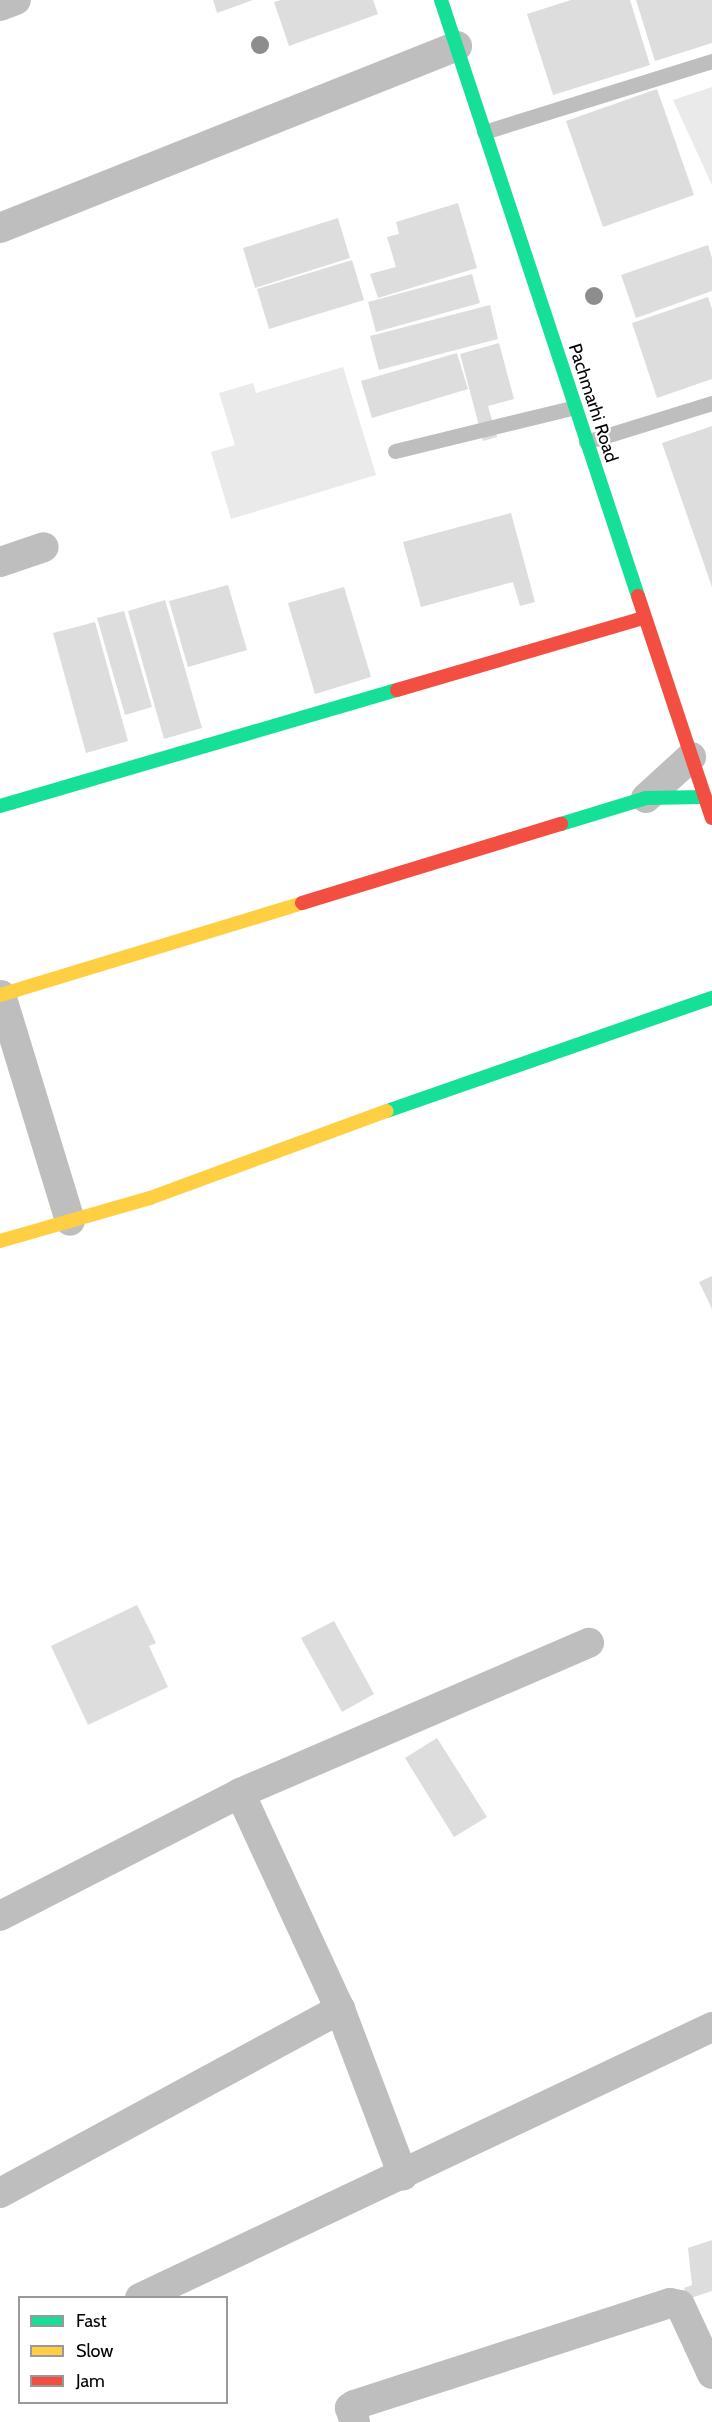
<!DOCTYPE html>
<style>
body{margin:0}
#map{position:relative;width:712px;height:2422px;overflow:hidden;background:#fff;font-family:Cabin,sans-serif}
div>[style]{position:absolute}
.green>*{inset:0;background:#eaeaea}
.building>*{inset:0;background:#ddd}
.lane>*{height:15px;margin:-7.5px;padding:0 7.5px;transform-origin:7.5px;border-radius:7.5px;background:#bebebe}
.street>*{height:30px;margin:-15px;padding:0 15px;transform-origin:15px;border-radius:15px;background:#bebebe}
.fast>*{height:14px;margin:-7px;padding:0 7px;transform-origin:7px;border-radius:7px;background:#16e098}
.slow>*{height:14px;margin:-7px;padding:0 7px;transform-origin:7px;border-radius:7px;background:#ffcf43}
.jam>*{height:14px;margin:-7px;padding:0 7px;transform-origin:7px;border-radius:7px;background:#f24e42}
.trees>*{width:18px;height:18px;margin:-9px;border-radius:50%;background:#8d8d8d}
span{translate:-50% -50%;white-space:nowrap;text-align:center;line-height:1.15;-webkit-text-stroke:4.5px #fff;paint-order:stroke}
.street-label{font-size:18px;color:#000}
.legend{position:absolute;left:18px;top:2296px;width:210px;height:108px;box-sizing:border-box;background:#fff;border:2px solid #999;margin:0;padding:8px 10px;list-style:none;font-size:18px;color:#000}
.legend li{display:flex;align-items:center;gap:12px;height:30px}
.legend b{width:30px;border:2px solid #999}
</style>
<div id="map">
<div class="green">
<div style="clip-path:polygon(712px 87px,712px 185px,673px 100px)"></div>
<div style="clip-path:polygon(343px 367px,376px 475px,231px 519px,211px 452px,235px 445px,219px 393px,253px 383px,256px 393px)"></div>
</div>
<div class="building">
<div style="clip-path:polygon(213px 0,253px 0,217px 13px)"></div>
<div style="clip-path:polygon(281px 0,373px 0,378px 14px,289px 46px,274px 2px)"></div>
<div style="clip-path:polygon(571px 0,630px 0,650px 65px,553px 95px,527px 14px)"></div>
<div style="clip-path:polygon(636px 0,712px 0,712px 43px,655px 61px)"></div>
<div style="clip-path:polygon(657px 89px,694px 195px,603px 227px,566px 121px)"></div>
<div style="clip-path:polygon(458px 203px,477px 268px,378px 298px,370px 274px,396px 267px,387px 237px,399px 234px,396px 222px)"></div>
<div style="clip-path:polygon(338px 218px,350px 258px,255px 288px,243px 248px)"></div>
<div style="clip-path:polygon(708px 245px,712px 258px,712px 291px,636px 318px,621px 275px)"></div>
<div style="clip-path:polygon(352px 260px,364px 300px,269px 329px,257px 289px)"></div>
<div style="clip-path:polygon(472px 274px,480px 303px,376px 332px,368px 302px)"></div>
<div style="clip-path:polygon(708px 297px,712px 309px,712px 379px,657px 398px,632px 323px)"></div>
<div style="clip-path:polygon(490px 305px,498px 339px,379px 370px,370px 336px)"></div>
<div style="clip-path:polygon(499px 343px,514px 399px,488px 406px,497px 437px,483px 441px,460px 354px)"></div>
<div style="clip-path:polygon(457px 353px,468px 389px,372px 418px,361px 381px)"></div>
<div style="clip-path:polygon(712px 426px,712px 587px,662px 443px)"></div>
<div style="clip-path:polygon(511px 513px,535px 602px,520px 606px,513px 582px,421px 607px,403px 542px)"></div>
<div style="clip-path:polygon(228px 585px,247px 650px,188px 667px,169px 601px)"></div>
<div style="clip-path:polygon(344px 587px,371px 677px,315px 694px,288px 603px)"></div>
<div style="clip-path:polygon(165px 600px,202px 728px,164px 739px,128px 611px)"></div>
<div style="clip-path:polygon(124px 611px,152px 707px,125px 715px,97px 618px)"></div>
<div style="clip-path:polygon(95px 622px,128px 741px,86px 753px,53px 633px)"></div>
<div style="clip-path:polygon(712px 1276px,712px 1309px,699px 1282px)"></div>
<div style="clip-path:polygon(137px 1605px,156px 1643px,149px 1646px,168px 1687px,88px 1725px,51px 1646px)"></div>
<div style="clip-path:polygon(334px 1621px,374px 1694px,342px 1712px,301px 1638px)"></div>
<div style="clip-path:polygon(437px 1738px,487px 1817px,454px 1837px,405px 1758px)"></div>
<div style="clip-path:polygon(712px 2240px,712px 2291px,688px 2299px,684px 2288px,692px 2285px,688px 2248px)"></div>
</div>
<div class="lane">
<div style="left:484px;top:132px;width:239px;rotate:-17.3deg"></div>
<div style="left:586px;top:442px;width:132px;rotate:-17.2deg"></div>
<div style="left:395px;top:451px;width:185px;rotate:-13.7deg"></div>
</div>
<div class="street">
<div style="left:0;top:6px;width:17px;rotate:-21deg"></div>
<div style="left:0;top:228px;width:492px;rotate:-21.7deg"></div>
<div style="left:0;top:562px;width:46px;rotate:-18.8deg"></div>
<div style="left:646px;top:798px;width:61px;rotate:-42.3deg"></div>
<div style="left:1px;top:995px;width:236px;rotate:73deg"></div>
<div style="left:240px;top:1793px;width:238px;rotate:65.2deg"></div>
<div style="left:340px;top:2009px;width:178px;rotate:69.3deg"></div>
<div style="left:0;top:1916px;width:270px;rotate:-27.1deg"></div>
<div style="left:240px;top:1793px;width:380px;rotate:-23.3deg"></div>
<div style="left:0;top:2193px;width:387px;rotate:-28.4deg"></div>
<div style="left:140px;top:2298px;width:633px;rotate:-25.35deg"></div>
<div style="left:355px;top:2422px;width:15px;rotate:-110deg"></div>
<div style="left:350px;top:2408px;width:5px;rotate:-37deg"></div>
<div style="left:354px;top:2405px;width:332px;rotate:-17.9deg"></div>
<div style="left:670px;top:2303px;width:10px;rotate:11deg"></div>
<div style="left:680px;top:2305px;width:76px;rotate:65.1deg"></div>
</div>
<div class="fast">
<div style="left:441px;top:0;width:628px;rotate:71.71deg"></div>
<div style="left:0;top:806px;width:414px;rotate:-16.3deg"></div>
<div style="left:561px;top:824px;width:89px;rotate:-17deg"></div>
<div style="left:646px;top:798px;width:59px;rotate:-1deg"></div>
<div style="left:387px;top:1111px;width:344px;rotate:-19.2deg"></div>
</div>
<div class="slow">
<div style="left:0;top:995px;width:316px;rotate:-16.9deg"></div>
<div style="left:0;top:1241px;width:156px;rotate:-16deg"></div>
<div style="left:150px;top:1198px;width:252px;rotate:-20.2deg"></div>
</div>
<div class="jam">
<div style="left:638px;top:596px;width:234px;rotate:71.6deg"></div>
<div style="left:397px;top:690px;width:257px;rotate:-16.3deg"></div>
<div style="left:302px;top:903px;width:271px;rotate:-17deg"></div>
</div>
<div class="trees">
<div style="left:260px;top:45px"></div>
<div style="left:594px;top:296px"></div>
</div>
<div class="street-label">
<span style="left:593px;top:403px;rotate:72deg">Pachmarhi Road</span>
</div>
<ul class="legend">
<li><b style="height:8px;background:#16e098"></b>Fast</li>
<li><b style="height:8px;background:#ffcf43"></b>Slow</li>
<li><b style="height:8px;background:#f24e42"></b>Jam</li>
</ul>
</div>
